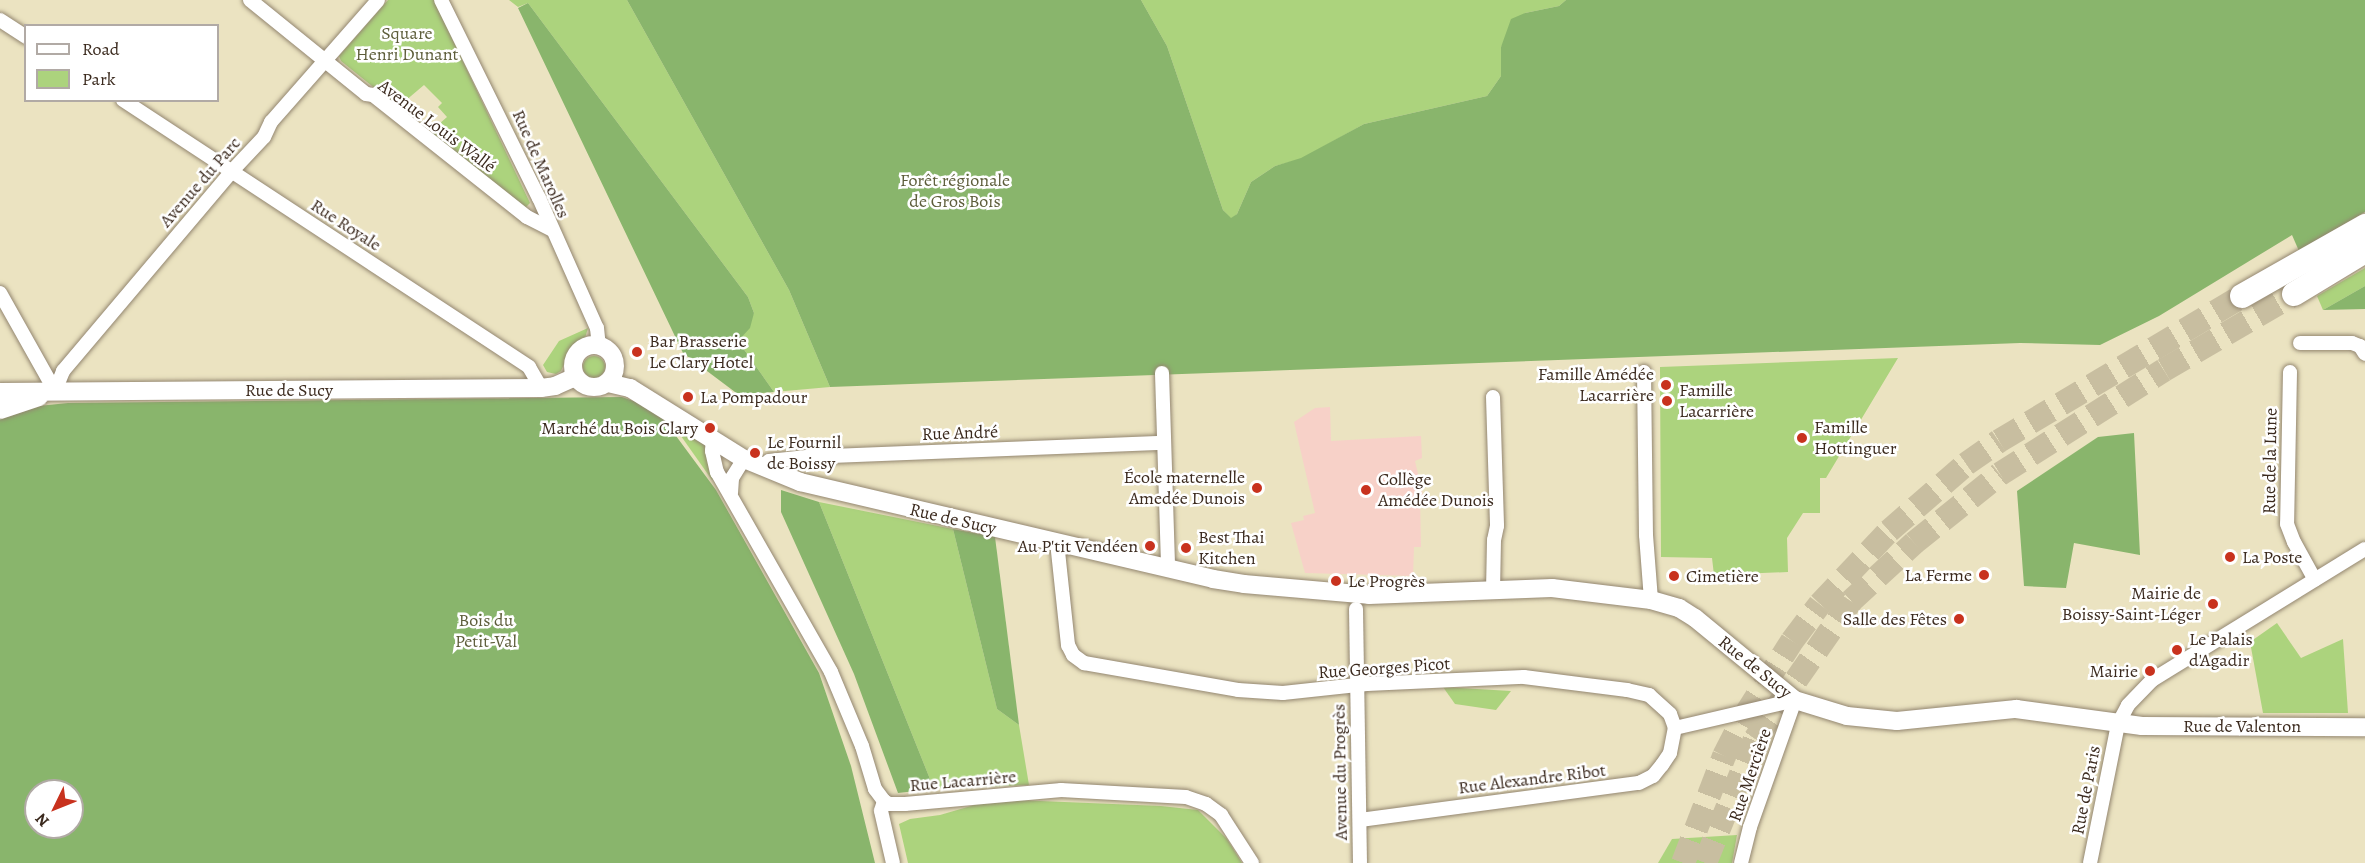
<!DOCTYPE html>
<meta charset="utf-8">
<style>
body{margin:0}
#map{position:relative;width:2365px;height:863px;overflow:hidden;background:#ebe3c1;font-family:Alegreya,serif}
div>[style]{position:absolute}
.built>*{inset:0;background:#f7d1c8}
.green>*{inset:0;background:#acd37d}
.round{border-radius:50%}
.forest>*{inset:0;background:#89b56c}
.highway-tunnel>*{height:24px;margin-top:-12px;transform-origin:0;background:repeating-linear-gradient(90deg,#c8bea0 0 24px,transparent 0 36px)}
.roads{filter:drop-shadow(0 0 2px #938670) drop-shadow(0 0 2px #938670)}
.street>*{height:14px;margin:-7px;padding:0 7px;transform-origin:7px;border-radius:7px;background:#fff}
.secondary>*{height:18px;margin:-9px;padding:0 9px;transform-origin:9px;border-radius:9px;background:#fff}
.secondary>.ring{margin:-9px;padding:0;box-sizing:content-box;background:none;border:18px solid #fff;border-radius:50%}
.highway>*{height:24px;margin:-12px;padding:0 12px;transform-origin:12px;border-radius:12px;background:#fff}
.dots>*{width:16px;height:16px;translate:-50% -50%;box-sizing:border-box;border:3px solid #fff;border-radius:50%}
span{translate:-50% -50%;white-space:nowrap;text-align:center;line-height:1.15;-webkit-text-stroke:5px #fff;paint-order:stroke}
.park-label{font-size:18px;color:#5d5d3a}
.street-label{font-size:18px;color:#3b2a1e}
.poi-label{font-size:18px;color:#3b2a1e}
.left{translate:0 -50%;text-align:left}
.right{translate:-100% -50%;text-align:right}
.legend{position:absolute;left:24px;top:24px;width:195px;height:78px;box-sizing:border-box;background:#fff;border:2px solid #b1aaa5;margin:0;padding:8px 10px;list-style:none;font-size:18px;color:#3b2a1e}
.legend li{display:flex;align-items:center;gap:12px;height:30px}
.legend b{width:30px;border:2px solid #b1aaa5}
.north{position:absolute;left:24px;top:779px;width:60px;height:60px;box-sizing:border-box;background:#fff;border:2px solid #b1aaa5;border-radius:50%;rotate:227deg;font-size:16px;font-weight:700;line-height:24px;text-align:center;color:#3b2a1e}
.north::after{content:'';display:block;margin:auto;width:21px;height:27px;background:#c8321e;clip-path:polygon(50% 0,100% 100%,50% 72%,0 100%)}
</style>
<div id="map">
<div class="built">
<div style="clip-path:polygon(1330px 407px,1331px 441px,1421px 436px,1422px 458px,1415px 461px,1423px 495px,1420px 496px,1421px 547px,1414px 547px,1413px 576px,1305px 573px,1291px 523px,1304px 520px,1303px 516px,1315px 513px,1294px 422px,1315px 408px)"></div>
</div>
<div class="green">
<div style="clip-path:polygon(388px 0,434px 0,530px 203px,525px 208px,430px 132px,447px 117px,438px 107px,442px 103px,424px 85px,398px 107px,341px 61px,339px 56px)"></div>
<div style="clip-path:polygon(509px 0,627px 0,789px 290px,830px 387px,774px 392px,738px 341px,754px 313px,748px 297px,528px 3px,518px 7px)"></div>
<div style="clip-path:polygon(1141px 0,1566px 0,1559px 6px,1525px 13px,1501px 47px,1501px 76px,1487px 96px,1364px 124px,1301px 159px,1275px 166px,1251px 182px,1237px 214px,1231px 219px,1223px 210px,1167px 46px)"></div>
<div style="clip-path:polygon(2365px 268px,2365px 286px,2323px 310px,2317px 296px)"></div>
<div style="clip-path:polygon(588px 328px,585px 338px,570px 351px,561px 371px,556px 374px,547px 372px,543px 365px,559px 341px)"></div>
<div class="round" style="left:583px;top:356px;width:22px;height:22px"></div>
<div style="clip-path:polygon(1898px 358px,1826px 478px,1820px 478px,1820px 513px,1803px 513px,1787px 538px,1788px 572px,1714px 575px,1712px 558px,1661px 557px,1660px 367px)"></div>
<div style="clip-path:polygon(669px 419px,707px 446px,716px 477px,712px 480px)"></div>
<div style="clip-path:polygon(819px 502px,953px 529px,997px 709px,1019px 725px,1029px 785px,934px 789px)"></div>
<div style="clip-path:polygon(2277px 623px,2301px 658px,2343px 639px,2348px 713px,2263px 713px,2250px 642px)"></div>
<div style="clip-path:polygon(1443px 687px,1511px 691px,1496px 710px,1455px 704px)"></div>
<div style="clip-path:polygon(995px 799px,1161px 806px,1198px 810px,1227px 839px,1242px 863px,908px 863px,899px 824px,910px 819px,940px 815px)"></div>
<div style="clip-path:polygon(1737px 835px,1732px 863px,1658px 863px,1672px 839px)"></div>
</div>
<div class="forest">
<div style="clip-path:polygon(627px 0,1141px 0,1167px 46px,1223px 210px,1231px 218px,1237px 214px,1251px 182px,1275px 166px,1301px 158px,1364px 124px,1487px 96px,1501px 76px,1501px 47px,1511px 19px,1525px 13px,1559px 6px,1566px 0,2365px 0,2365px 212px,2299px 251px,2292px 235px,2159px 316px,2100px 345px,2020px 343px,830px 387px,789px 290px)"></div>
<div style="clip-path:polygon(528px 3px,748px 297px,754px 313px,750px 328px,738px 341px,774px 392px,739px 395px,683px 353px,518px 8px)"></div>
<div style="clip-path:polygon(2365px 286px,2365px 309px,2323px 310px)"></div>
<div style="clip-path:polygon(evenodd,622px 397px,645px 405px,662px 417px,716px 490px,819px 673px,851px 766px,875px 863px,0 863px,0 418px,38px 406px,68px 403px,622px 397px,36px 791px,72px 791px,72px 827px,36px 827px,36px 791px)"></div>
<div style="clip-path:polygon(2134px 433px,2140px 555px,2074px 543px,2066px 588px,2024px 586px,2017px 491px,2098px 437px)"></div>
<div style="clip-path:polygon(781px 490px,819px 502px,934px 789px,898px 793px,854px 674px,781px 512px)"></div>
<div style="clip-path:polygon(953px 529px,995px 537px,1019px 725px,997px 709px)"></div>
</div>
<div class="highway-tunnel">
<div style="left:1683px;top:863px;width:115px;rotate:-69deg"></div>
<div style="left:1724px;top:756px;width:44px;rotate:-62.9deg"></div>
<div style="left:1744px;top:717px;width:90px;rotate:-57.7deg"></div>
<div style="left:1792px;top:641px;width:46px;rotate:-52.9deg"></div>
<div style="left:1820px;top:604px;width:100px;rotate:-46.6deg"></div>
<div style="left:1889px;top:531px;width:102px;rotate:-41deg"></div>
<div style="left:1966px;top:464px;width:40px;rotate:-34.9deg"></div>
<div style="left:1999px;top:441px;width:283px;rotate:-30.8deg"></div>
<div style="left:1705px;top:863px;width:134px;rotate:-68deg"></div>
<div style="left:1755px;top:739px;width:168px;rotate:-55.2deg"></div>
<div style="left:1851px;top:601px;width:86px;rotate:-42.6deg"></div>
<div style="left:1914px;top:543px;width:110px;rotate:-38.7deg"></div>
<div style="left:2000px;top:474px;width:194px;rotate:-32.4deg"></div>
<div style="left:2164px;top:370px;width:151px;rotate:-30.3deg"></div>
</div>
<div class="roads">
<div class="street">
<div style="left:250px;top:0;width:149px;rotate:39deg"></div>
<div style="left:366px;top:94px;width:7px;rotate:8deg"></div>
<div style="left:373px;top:95px;width:196px;rotate:38.4deg"></div>
<div style="left:527px;top:217px;width:27px;rotate:27deg"></div>
<div style="left:441px;top:0;width:221px;rotate:63.7deg"></div>
<div style="left:539px;top:198px;width:142px;rotate:66deg"></div>
<div style="left:597px;top:328px;width:18px;rotate:84deg"></div>
<div style="left:0;top:20px;width:31px;rotate:33deg"></div>
<div style="left:123px;top:100px;width:486px;rotate:33.3deg"></div>
<div style="left:529px;top:367px;width:24px;rotate:60deg"></div>
<div style="left:0;top:293px;width:112px;rotate:60.7deg"></div>
<div style="left:2300px;top:343px;width:52px"></div>
<div style="left:2352px;top:343px;width:9px;rotate:21deg"></div>
<div style="left:2360px;top:346px;width:9px;rotate:58deg"></div>
<div style="left:1644px;top:372px;width:163px;rotate:89.3deg"></div>
<div style="left:1646px;top:535px;width:65px;rotate:85.6deg"></div>
<div style="left:2290px;top:372px;width:152px;rotate:91.1deg"></div>
<div style="left:2287px;top:524px;width:19px;rotate:69deg"></div>
<div style="left:2294px;top:542px;width:43px;rotate:61.1deg"></div>
<div style="left:1162px;top:373px;width:196px;rotate:88.2deg"></div>
<div style="left:55px;top:391px;width:22px;rotate:-68deg"></div>
<div style="left:63px;top:371px;width:260px;rotate:-49.8deg"></div>
<div style="left:231px;top:172px;width:48px;rotate:-46.7deg"></div>
<div style="left:264px;top:137px;width:17px;rotate:-65deg"></div>
<div style="left:271px;top:122px;width:162px;rotate:-48.7deg"></div>
<div style="left:1493px;top:397px;width:129px;rotate:88.2deg"></div>
<div style="left:1497px;top:526px;width:14px;rotate:102deg"></div>
<div style="left:1494px;top:540px;width:50px;rotate:91.1deg"></div>
<div style="left:713px;top:439px;width:12px;rotate:95deg"></div>
<div style="left:712px;top:451px;width:22px;rotate:77deg"></div>
<div style="left:717px;top:472px;width:230px;rotate:60.3deg"></div>
<div style="left:831px;top:672px;width:80px;rotate:67.3deg"></div>
<div style="left:862px;top:746px;width:45px;rotate:73.2deg"></div>
<div style="left:875px;top:789px;width:15px;rotate:53deg"></div>
<div style="left:884px;top:801px;width:6px;rotate:31deg"></div>
<div style="left:889px;top:804px;width:16px"></div>
<div style="left:905px;top:804px;width:157px;rotate:-5.1deg"></div>
<div style="left:1061px;top:790px;width:125px;rotate:3.2deg"></div>
<div style="left:1186px;top:797px;width:21px;rotate:19deg"></div>
<div style="left:1206px;top:804px;width:19px;rotate:36deg"></div>
<div style="left:1221px;top:815px;width:57px;rotate:57.1deg"></div>
<div style="left:762px;top:468px;width:10px;rotate:-45deg"></div>
<div style="left:769px;top:461px;width:38px;rotate:-6deg"></div>
<div style="left:807px;top:457px;width:356px;rotate:-2.3deg"></div>
<div style="left:731px;top:493px;width:15px;rotate:-86deg"></div>
<div style="left:732px;top:478px;width:22px;rotate:-58deg"></div>
<div style="left:1057px;top:542px;width:104px;rotate:83.9deg"></div>
<div style="left:1068px;top:645px;width:11px;rotate:63deg"></div>
<div style="left:1073px;top:655px;width:14px;rotate:36deg"></div>
<div style="left:1084px;top:663px;width:156px;rotate:9.9deg"></div>
<div style="left:1238px;top:690px;width:45px;rotate:3.8deg"></div>
<div style="left:1283px;top:693px;width:84px;rotate:-6.1deg"></div>
<div style="left:1367px;top:684px;width:157px;rotate:-2.6deg"></div>
<div style="left:1524px;top:677px;width:104px;rotate:7.2deg"></div>
<div style="left:1627px;top:690px;width:23px;rotate:13deg"></div>
<div style="left:1649px;top:695px;width:28px;rotate:42deg"></div>
<div style="left:1670px;top:714px;width:15px;rotate:70deg"></div>
<div style="left:1356px;top:609px;width:254px;rotate:89.1deg"></div>
<div style="left:1675px;top:728px;width:123px;rotate:-13.1deg"></div>
<div style="left:1795px;top:700px;width:135px;rotate:109.5deg"></div>
<div style="left:1750px;top:827px;width:37px;rotate:104deg"></div>
<div style="left:884px;top:801px;width:10px;rotate:107deg"></div>
<div style="left:881px;top:811px;width:53px;rotate:77deg"></div>
<div style="left:1360px;top:820px;width:281px;rotate:-7.6deg"></div>
<div style="left:1639px;top:783px;width:16px;rotate:-27deg"></div>
<div style="left:1653px;top:776px;width:14px;rotate:-51deg"></div>
<div style="left:1662px;top:765px;width:14px;rotate:-56deg"></div>
<div style="left:1670px;top:753px;width:25px;rotate:-79deg"></div>
<div style="left:2090px;top:863px;width:142px;rotate:-78.6deg"></div>
<div style="left:2118px;top:724px;width:21px;rotate:-62deg"></div>
<div style="left:2128px;top:705px;width:35px;rotate:-46deg"></div>
<div style="left:2152px;top:680px;width:250px;rotate:-31.6deg"></div>
</div>
<div class="secondary">
<div class="ring" style="left:573px;top:345px;width:24px;height:24px"></div>
<div style="left:608px;top:383px;width:23px;rotate:13deg"></div>
<div style="left:630px;top:388px;width:134px;rotate:31.9deg"></div>
<div style="left:744px;top:459px;width:61px;rotate:22.3deg"></div>
<div style="left:800px;top:482px;width:424px;rotate:13.2deg"></div>
<div style="left:1213px;top:579px;width:31px;rotate:9deg"></div>
<div style="left:1244px;top:584px;width:125px;rotate:5deg"></div>
<div style="left:1369px;top:595px;width:183px;rotate:-2.2deg"></div>
<div style="left:1552px;top:588px;width:100px;rotate:6.9deg"></div>
<div style="left:1651px;top:600px;width:29px;rotate:16deg"></div>
<div style="left:1679px;top:608px;width:19px;rotate:32deg"></div>
<div style="left:1695px;top:618px;width:129px;rotate:39.4deg"></div>
<div style="left:1795px;top:700px;width:54px;rotate:17.1deg"></div>
<div style="left:1847px;top:716px;width:50px;rotate:5.7deg"></div>
<div style="left:1897px;top:721px;width:120px;rotate:-5.8deg"></div>
<div style="left:2016px;top:709px;width:127px;rotate:7.7deg"></div>
<div style="left:2142px;top:726px;width:223px;rotate:0.3deg"></div>
<div style="left:0;top:392px;width:541px;rotate:-0.42deg"></div>
<div style="left:541px;top:388px;width:14px;rotate:-8deg"></div>
<div style="left:555px;top:386px;width:22px;rotate:-24deg"></div>
<div style="left:0;top:410px;width:41px;rotate:-18.4deg"></div>
</div>
<div class="highway">
<div style="left:2294px;top:294px;width:83px;rotate:-31.2deg"></div>
<div style="left:2242px;top:296px;width:142px;rotate:-29.6deg"></div>
</div>
</div>
<div class="dots">
<div style="left:637px;top:352px;background:#c8321e"></div>
<div style="left:1666px;top:385px;background:#c8321e"></div>
<div style="left:688px;top:397px;background:#c8321e"></div>
<div style="left:1667px;top:401px;background:#c8321e"></div>
<div style="left:710px;top:428px;background:#c8321e"></div>
<div style="left:1802px;top:438px;background:#c8321e"></div>
<div style="left:755px;top:453px;background:#c8321e"></div>
<div style="left:1257px;top:488px;background:#c8321e"></div>
<div style="left:1366px;top:490px;background:#c8321e"></div>
<div style="left:1150px;top:546px;background:#c8321e"></div>
<div style="left:1186px;top:548px;background:#c8321e"></div>
<div style="left:2230px;top:557px;background:#c8321e"></div>
<div style="left:1984px;top:575px;background:#c8321e"></div>
<div style="left:1674px;top:576px;background:#c8321e"></div>
<div style="left:1336px;top:581px;background:#c8321e"></div>
<div style="left:2213px;top:604px;background:#c8321e"></div>
<div style="left:1959px;top:619px;background:#c8321e"></div>
<div style="left:2177px;top:650px;background:#c8321e"></div>
<div style="left:2150px;top:671px;background:#c8321e"></div>
</div>
<div class="park-label">
<span style="left:407px;top:44px">Square<br>Henri Dunant</span>
<span style="left:955px;top:191px">Forêt régionale<br>de Gros Bois</span>
<span style="left:486px;top:631px">Bois du<br>Petit-Val</span>
</div>
<div class="street-label">
<span style="left:437px;top:126px;rotate:37deg">Avenue Louis Wallé</span>
<span style="left:541px;top:164px;rotate:66deg">Rue de Marolles</span>
<span style="left:200px;top:182px;rotate:-49deg">Avenue du Parc</span>
<span style="left:346px;top:225px;rotate:33deg">Rue Royale</span>
<span style="left:289px;top:390px">Rue de Sucy</span>
<span style="left:960px;top:433px;rotate:-2deg">Rue André</span>
<span style="left:2270px;top:461px;rotate:-89deg">Rue de la Lune</span>
<span style="left:953px;top:519px;rotate:13deg">Rue de Sucy</span>
<span style="left:1755px;top:667px;rotate:39deg">Rue de Sucy</span>
<span style="left:1384px;top:668px;rotate:-4deg">Rue Georges Picot</span>
<span style="left:2242px;top:726px">Rue de Valenton</span>
<span style="left:1340px;top:772px;rotate:-91deg">Avenue du Progrès</span>
<span style="left:1750px;top:775px;rotate:-71deg">Rue Mercière</span>
<span style="left:1532px;top:779px;rotate:-7deg">Rue Alexandre Ribot</span>
<span style="left:963px;top:781px;rotate:-5deg">Rue Lacarrière</span>
<span style="left:2086px;top:790px;rotate:-79deg">Rue de Paris</span>
</div>
<div class="poi-label">
<span class="left" style="left:649px;top:352px">Bar Brasserie<br>Le Clary Hotel</span>
<span class="right" style="left:1654px;top:385px">Famille Amédée<br>Lacarrière</span>
<span class="left" style="left:1679px;top:401px">Famille<br>Lacarrière</span>
<span class="left" style="left:700px;top:397px">La Pompadour</span>
<span class="right" style="left:698px;top:428px">Marché du Bois Clary</span>
<span class="left" style="left:1814px;top:438px">Famille<br>Hottinguer</span>
<span class="left" style="left:767px;top:453px">Le Fournil<br>de Boissy</span>
<span class="right" style="left:1245px;top:488px">École maternelle<br>Amedée Dunois</span>
<span class="left" style="left:1378px;top:490px">Collège<br>Amédée Dunois</span>
<span class="left" style="left:1198px;top:548px">Best Thai<br>Kitchen</span>
<span class="right" style="left:1138px;top:546px">Au P'tit Vendéen</span>
<span class="left" style="left:2242px;top:557px">La Poste</span>
<span class="right" style="left:1972px;top:575px">La Ferme</span>
<span class="left" style="left:1686px;top:576px">Cimetière</span>
<span class="left" style="left:1348px;top:581px">Le Progrès</span>
<span class="right" style="left:2201px;top:604px">Mairie de<br>Boissy-Saint-Léger</span>
<span class="right" style="left:1947px;top:619px">Salle des Fêtes</span>
<span class="left" style="left:2189px;top:650px">Le Palais<br>d'Agadir</span>
<span class="right" style="left:2138px;top:671px">Mairie</span>
</div>
<ul class="legend">
<li><b style="height:8px;background:#fff"></b>Road</li>
<li><b style="height:16px;background:#acd37d"></b>Park</li>
</ul>
<div class="north">N</div>
</div>
